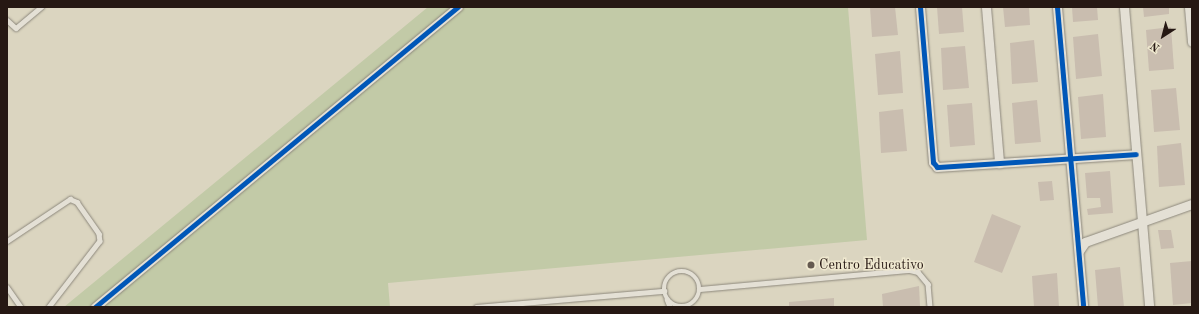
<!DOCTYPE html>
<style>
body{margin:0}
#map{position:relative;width:1199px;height:314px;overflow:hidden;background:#dbd5c0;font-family:"Old Standard TT",serif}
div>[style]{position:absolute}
.green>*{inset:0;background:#c2caa7}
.building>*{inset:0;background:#c9bdaf}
.roads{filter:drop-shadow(0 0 1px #8d887c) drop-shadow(0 0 1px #8d887c)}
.service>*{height:4.5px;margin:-2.25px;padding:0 2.25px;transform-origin:2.25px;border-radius:2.25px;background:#e4e0d5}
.service>.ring{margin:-2.25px;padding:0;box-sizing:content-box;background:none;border:4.5px solid #e4e0d5;border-radius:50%}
.minor>*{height:9px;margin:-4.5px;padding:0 4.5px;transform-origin:4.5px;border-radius:4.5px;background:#e4e0d5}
.cycleway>*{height:5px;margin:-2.5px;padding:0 2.5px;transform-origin:2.5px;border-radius:2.5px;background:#0057b8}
.dots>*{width:11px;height:11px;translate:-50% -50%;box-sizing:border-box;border:2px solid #efe8cf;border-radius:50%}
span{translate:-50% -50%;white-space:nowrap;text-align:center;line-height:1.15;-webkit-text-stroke:3px #efe8cf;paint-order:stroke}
.poi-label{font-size:14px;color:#261813}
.left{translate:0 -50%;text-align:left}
.frame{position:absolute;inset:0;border:8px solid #261813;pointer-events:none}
.north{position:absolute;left:1143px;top:16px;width:40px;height:40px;-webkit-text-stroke:3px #efe8cf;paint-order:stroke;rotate:216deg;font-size:11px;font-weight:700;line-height:16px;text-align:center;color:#261813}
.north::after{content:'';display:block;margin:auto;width:14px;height:18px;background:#261813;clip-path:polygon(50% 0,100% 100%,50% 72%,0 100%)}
</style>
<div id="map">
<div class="green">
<div style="clip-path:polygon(428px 7px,848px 7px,867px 240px,388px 283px,390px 307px,64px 307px)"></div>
</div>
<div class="building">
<div style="clip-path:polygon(870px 7px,895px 7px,898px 35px,872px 37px)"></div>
<div style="clip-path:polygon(937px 7px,962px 7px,964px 32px,939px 34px)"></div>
<div style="clip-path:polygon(1003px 7px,1029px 7px,1030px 25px,1005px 27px)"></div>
<div style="clip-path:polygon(1072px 7px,1097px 7px,1098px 20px,1073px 22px)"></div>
<div style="clip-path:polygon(1143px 7px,1169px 7px,1169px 14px,1144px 17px)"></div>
<div style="clip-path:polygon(1171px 27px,1174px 69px,1149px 71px,1146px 30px)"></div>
<div style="clip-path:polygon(1098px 34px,1102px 76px,1076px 79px,1073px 37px)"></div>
<div style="clip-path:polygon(1034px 40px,1038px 82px,1012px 84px,1010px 43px)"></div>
<div style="clip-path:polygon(965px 46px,969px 88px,943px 90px,941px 48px)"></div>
<div style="clip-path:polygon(900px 51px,903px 93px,878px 95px,875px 54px)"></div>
<div style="clip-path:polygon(1176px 88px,1180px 130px,1154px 132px,1151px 90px)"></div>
<div style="clip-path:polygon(1103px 94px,1106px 137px,1081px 139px,1078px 97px)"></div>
<div style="clip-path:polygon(1037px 100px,1041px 142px,1015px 144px,1012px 103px)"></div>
<div style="clip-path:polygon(972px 103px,975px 145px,950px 147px,947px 105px)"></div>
<div style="clip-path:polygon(903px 109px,907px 151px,881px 153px,879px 112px)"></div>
<div style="clip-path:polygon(1181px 143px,1185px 185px,1159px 187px,1157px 146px)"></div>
<div style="clip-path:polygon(1110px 171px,1113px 213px,1088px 215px,1087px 209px,1101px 207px,1100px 198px,1087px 198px,1085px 173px)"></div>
<div style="clip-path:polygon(1052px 181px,1054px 200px,1040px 201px,1038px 182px)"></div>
<div style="clip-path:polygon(992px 214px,1021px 226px,1002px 273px,974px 262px)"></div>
<div style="clip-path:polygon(1158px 230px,1171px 230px,1174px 248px,1161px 249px)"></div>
<div style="clip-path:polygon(1192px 261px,1192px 303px,1173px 305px,1170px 263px)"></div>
<div style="clip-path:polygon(1120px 267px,1124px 307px,1098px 307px,1095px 270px)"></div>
<div style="clip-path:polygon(1057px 273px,1059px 307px,1034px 307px,1032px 276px)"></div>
<div style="clip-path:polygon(919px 286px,920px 306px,883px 307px,882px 294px)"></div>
<div style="clip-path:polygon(834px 298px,834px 307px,789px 307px,789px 302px)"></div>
</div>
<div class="roads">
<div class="service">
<div style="left:7px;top:20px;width:12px;rotate:42deg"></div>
<div style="left:16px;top:28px;width:33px;rotate:-40deg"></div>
<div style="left:7px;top:241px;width:76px;rotate:-33.7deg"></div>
<div style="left:70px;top:199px;width:8px;rotate:23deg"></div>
<div style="left:77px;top:202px;width:39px;rotate:55deg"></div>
<div style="left:99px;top:234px;width:7px;rotate:82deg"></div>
<div style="left:100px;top:241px;width:83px;rotate:127.7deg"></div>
<div class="ring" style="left:664px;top:271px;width:31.5px;height:31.5px"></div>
<div style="left:7px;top:287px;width:24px;rotate:55deg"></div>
<div style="left:700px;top:289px;width:211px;rotate:-5.2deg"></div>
<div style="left:910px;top:270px;width:8px;rotate:14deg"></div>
<div style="left:918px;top:272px;width:16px;rotate:50deg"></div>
<div style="left:928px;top:284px;width:23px;rotate:85deg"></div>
<div style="left:667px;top:299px;width:9px;rotate:69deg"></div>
<div style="left:476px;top:307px;width:189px;rotate:-4.9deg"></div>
</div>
<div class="minor">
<div style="left:920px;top:7px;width:156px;rotate:85.2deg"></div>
<div style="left:933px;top:162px;width:6px;rotate:51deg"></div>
<div style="left:937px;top:167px;width:199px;rotate:-3.7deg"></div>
<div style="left:986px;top:7px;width:157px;rotate:85.2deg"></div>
<div style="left:1057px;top:7px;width:301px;rotate:85deg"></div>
<div style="left:1124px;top:7px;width:301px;rotate:85.2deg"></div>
<div style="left:1189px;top:7px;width:35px;rotate:85deg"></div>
<div style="left:1079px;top:251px;width:11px;rotate:-56deg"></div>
<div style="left:1085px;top:242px;width:114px;rotate:-19.6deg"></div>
<div style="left:95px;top:307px;width:471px;rotate:-39.6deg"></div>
</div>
</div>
<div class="cycleway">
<div style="left:920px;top:7px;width:156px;rotate:85.2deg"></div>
<div style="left:933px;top:162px;width:6px;rotate:51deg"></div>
<div style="left:937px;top:167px;width:199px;rotate:-3.7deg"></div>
<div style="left:1057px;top:7px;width:301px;rotate:85deg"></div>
<div style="left:95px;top:307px;width:471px;rotate:-39.6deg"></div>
</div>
<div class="dots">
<div style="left:811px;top:265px;background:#655a50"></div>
</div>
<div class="poi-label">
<span class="left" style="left:819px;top:265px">Centro Educativo</span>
</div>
<div class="frame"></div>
<div class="north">N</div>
</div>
